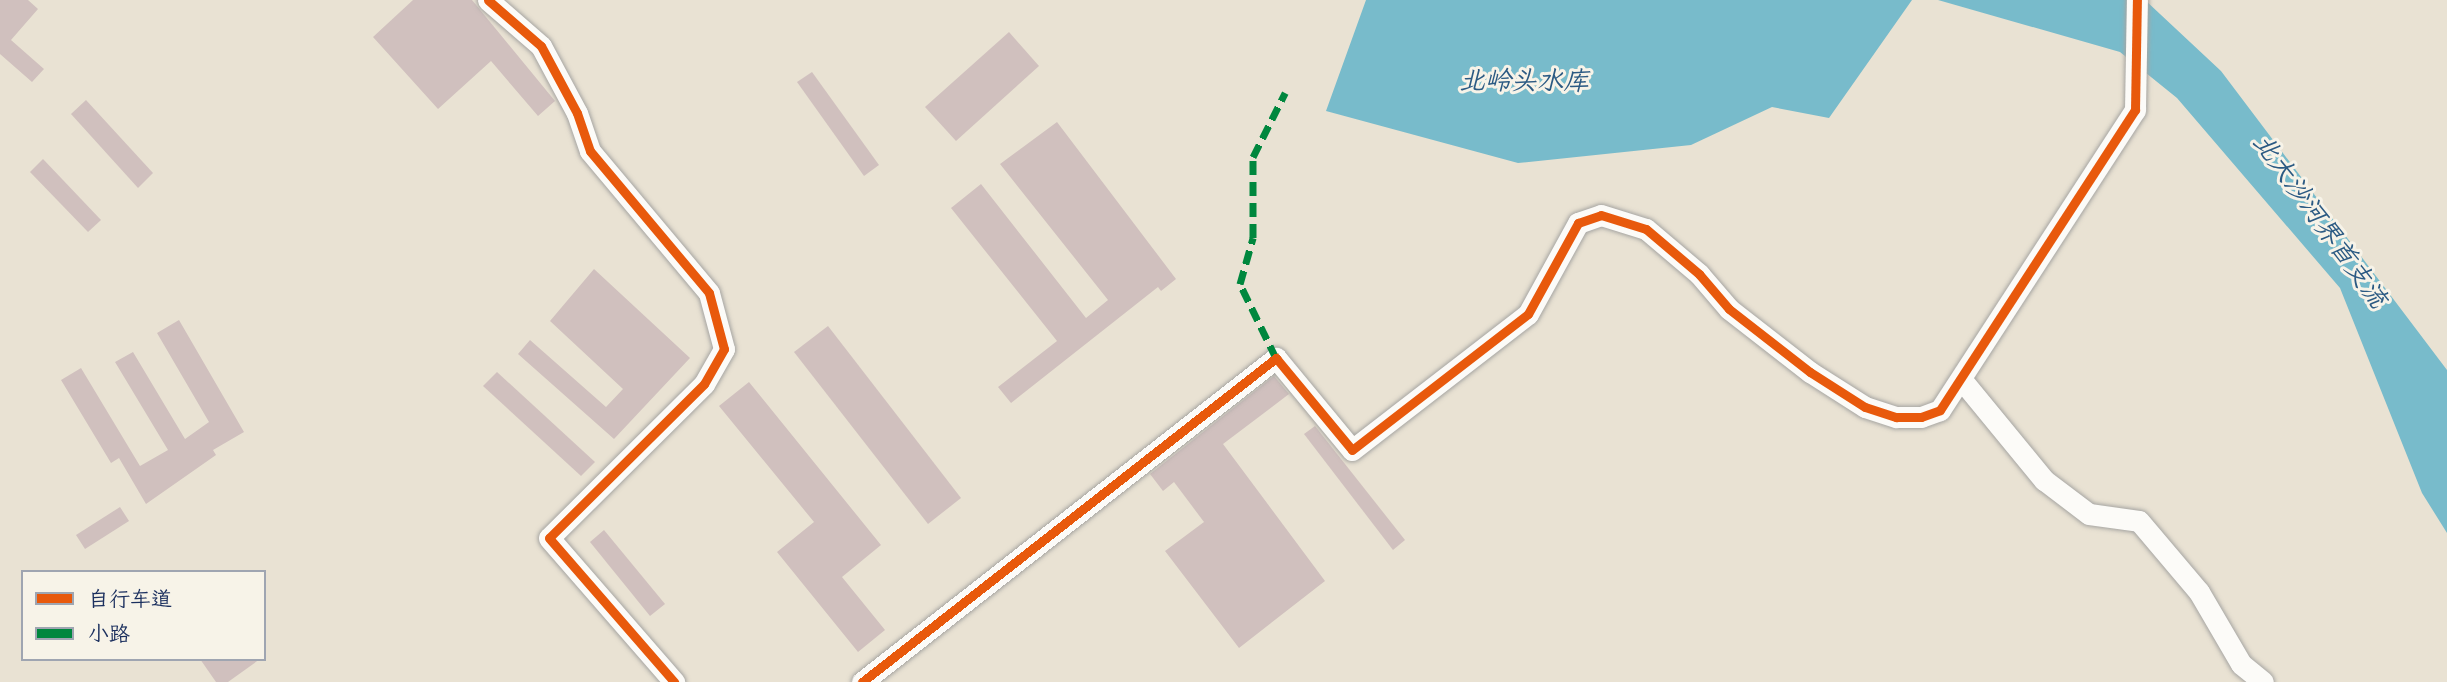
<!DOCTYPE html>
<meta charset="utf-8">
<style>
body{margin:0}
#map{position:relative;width:2447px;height:682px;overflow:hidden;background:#e9e2d3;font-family:"Shantell Sans","LXGW WenKai TC",sans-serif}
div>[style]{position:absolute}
.water>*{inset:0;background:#78bbcb}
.building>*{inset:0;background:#d0c0be}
.roads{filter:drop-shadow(0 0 2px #a6a5a2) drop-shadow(0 0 2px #a6a5a2)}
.street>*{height:21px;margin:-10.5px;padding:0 10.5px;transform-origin:10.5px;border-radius:10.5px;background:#fcfbf8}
.quiet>*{height:7px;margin-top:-3.5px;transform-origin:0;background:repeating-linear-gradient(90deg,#00873e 0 14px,transparent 0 21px)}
.cycleway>*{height:9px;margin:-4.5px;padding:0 4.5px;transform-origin:4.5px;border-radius:4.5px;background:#e8590c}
span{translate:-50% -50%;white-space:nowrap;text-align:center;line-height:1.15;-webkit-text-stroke:6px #f7f3e8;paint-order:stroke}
.water-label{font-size:26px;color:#2b5a83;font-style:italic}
.legend{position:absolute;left:21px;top:570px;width:245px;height:91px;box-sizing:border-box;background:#f7f3e8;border:2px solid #9fa5b1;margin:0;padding:9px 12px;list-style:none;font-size:21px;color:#1b2f5e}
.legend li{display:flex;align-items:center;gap:14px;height:35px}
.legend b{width:35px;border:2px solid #9fa5b1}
</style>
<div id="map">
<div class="water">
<div style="clip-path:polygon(1366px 0,1912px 0,1829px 118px,1772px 107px,1691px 145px,1518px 163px,1326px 111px)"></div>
<div style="clip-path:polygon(1938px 0,2145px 0,2221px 71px,2447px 370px,2447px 533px,2422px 493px,2340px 288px,2177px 98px,2120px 52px)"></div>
</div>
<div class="building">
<div style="clip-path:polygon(0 0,28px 0,38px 9px,11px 40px,44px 69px,32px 82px,0 54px)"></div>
<div style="clip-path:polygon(413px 0,472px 0,555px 101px,538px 116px,491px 61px,438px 109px,373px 37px)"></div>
<div style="clip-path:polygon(1009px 32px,1039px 66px,956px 141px,925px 107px)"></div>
<div style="clip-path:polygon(812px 72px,879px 165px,864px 176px,797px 82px)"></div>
<div style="clip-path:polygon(86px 100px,153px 173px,138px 188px,71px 114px)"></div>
<div style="clip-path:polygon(1057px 122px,1176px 279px,1161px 291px,1158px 287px,1011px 403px,998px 387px,1057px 341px,951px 208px,981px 184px,1086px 318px,1108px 300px,1000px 164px)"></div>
<div style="clip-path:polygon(43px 159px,101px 220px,88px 232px,30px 172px)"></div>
<div style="clip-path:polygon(594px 269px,690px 358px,614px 439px,518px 354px,530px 340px,606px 407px,623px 389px,550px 321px)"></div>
<div style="clip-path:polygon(179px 320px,244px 432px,213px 450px,216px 455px,146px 504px,119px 458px,111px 463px,61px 380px,81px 368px,140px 466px,168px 450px,115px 362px,133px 352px,185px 439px,209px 422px,157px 333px)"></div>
<div style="clip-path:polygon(828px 326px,961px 498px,928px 524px,794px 352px)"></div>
<div style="clip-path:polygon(497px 372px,595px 462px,581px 476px,483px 386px)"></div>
<div style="clip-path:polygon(1274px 376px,1289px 394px,1223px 444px,1325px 581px,1239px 648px,1165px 551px,1204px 522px,1174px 482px,1163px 491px,1150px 474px)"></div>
<div style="clip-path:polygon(749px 382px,881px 545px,842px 577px,885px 630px,858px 652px,777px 552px,814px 522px,719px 406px)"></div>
<div style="clip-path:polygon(1315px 426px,1405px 540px,1393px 550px,1304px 434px)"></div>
<div style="clip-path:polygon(120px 507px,129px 521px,85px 549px,76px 535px)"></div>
<div style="clip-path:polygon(604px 530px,665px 604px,650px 616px,590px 542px)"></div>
<div style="clip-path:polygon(200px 659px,260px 659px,228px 682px,216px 682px)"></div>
</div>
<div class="roads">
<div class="street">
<div style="left:488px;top:0;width:70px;rotate:41deg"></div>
<div style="left:541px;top:46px;width:76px;rotate:61.8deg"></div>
<div style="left:577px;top:113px;width:40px;rotate:71.1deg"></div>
<div style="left:590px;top:151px;width:185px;rotate:50deg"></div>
<div style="left:709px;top:293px;width:58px;rotate:75deg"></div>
<div style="left:724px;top:349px;width:40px;rotate:119.7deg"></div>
<div style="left:704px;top:384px;width:218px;rotate:135.2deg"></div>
<div style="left:549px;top:538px;width:191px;rotate:49deg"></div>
<div style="left:1961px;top:379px;width:131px;rotate:50.6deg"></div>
<div style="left:2044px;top:480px;width:56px;rotate:37.1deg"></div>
<div style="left:2089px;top:514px;width:50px;rotate:8deg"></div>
<div style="left:2139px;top:521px;width:93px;rotate:49.8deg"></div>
<div style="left:2199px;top:592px;width:83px;rotate:59.7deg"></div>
<div style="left:2241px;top:664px;width:28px;rotate:39deg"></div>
<div style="left:862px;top:682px;width:526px;rotate:-38.05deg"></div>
<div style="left:1276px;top:358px;width:119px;rotate:50.4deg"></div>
<div style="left:1352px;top:450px;width:222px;rotate:-37.7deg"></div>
<div style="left:1528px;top:314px;width:104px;rotate:-61.2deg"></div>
<div style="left:1578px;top:223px;width:24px;rotate:-19deg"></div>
<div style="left:1601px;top:215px;width:47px;rotate:17.3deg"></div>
<div style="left:1646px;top:229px;width:70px;rotate:40.3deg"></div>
<div style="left:1699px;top:274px;width:46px;rotate:49.4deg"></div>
<div style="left:1729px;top:309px;width:103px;rotate:37.9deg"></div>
<div style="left:1810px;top:372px;width:65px;rotate:32.5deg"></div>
<div style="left:1865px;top:407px;width:33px;rotate:18deg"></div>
<div style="left:1896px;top:417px;width:25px"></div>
<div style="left:1921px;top:417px;width:20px;rotate:-20deg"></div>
<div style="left:1940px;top:410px;width:358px;rotate:-57deg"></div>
<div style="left:2135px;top:110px;width:110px;rotate:-89deg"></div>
</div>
</div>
<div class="quiet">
<div style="left:1276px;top:358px;width:82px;rotate:-115.9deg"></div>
<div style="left:1240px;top:284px;width:48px;rotate:-74.2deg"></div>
<div style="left:1253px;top:238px;width:81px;rotate:-90deg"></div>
<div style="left:1253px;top:157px;width:72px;rotate:-63.4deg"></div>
</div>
<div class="cycleway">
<div style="left:488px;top:0;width:70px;rotate:41deg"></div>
<div style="left:541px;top:46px;width:76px;rotate:61.8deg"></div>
<div style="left:577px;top:113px;width:40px;rotate:71.1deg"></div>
<div style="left:590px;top:151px;width:185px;rotate:50deg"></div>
<div style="left:709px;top:293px;width:58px;rotate:75deg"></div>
<div style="left:724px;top:349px;width:40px;rotate:119.7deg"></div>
<div style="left:704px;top:384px;width:218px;rotate:135.2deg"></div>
<div style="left:549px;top:538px;width:191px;rotate:49deg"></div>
<div style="left:862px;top:682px;width:526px;rotate:-38.05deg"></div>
<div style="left:1276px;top:358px;width:119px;rotate:50.4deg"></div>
<div style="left:1352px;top:450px;width:222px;rotate:-37.7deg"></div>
<div style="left:1528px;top:314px;width:104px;rotate:-61.2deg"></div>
<div style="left:1578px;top:223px;width:24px;rotate:-19deg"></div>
<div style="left:1601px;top:215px;width:47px;rotate:17.3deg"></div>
<div style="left:1646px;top:229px;width:70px;rotate:40.3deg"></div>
<div style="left:1699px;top:274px;width:46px;rotate:49.4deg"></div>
<div style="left:1729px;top:309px;width:103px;rotate:37.9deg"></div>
<div style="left:1810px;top:372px;width:65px;rotate:32.5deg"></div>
<div style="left:1865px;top:407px;width:33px;rotate:18deg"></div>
<div style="left:1896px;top:417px;width:25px"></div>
<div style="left:1921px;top:417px;width:20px;rotate:-20deg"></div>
<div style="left:1940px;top:410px;width:358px;rotate:-57deg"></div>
<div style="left:2135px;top:110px;width:110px;rotate:-89deg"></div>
</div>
<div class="water-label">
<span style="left:1524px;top:80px">北岭头水库</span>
<span style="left:2321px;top:220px;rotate:54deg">北大沙河界首支流</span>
</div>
<ul class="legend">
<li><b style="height:9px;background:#e8590c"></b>自行车道</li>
<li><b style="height:9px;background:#00873e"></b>小路</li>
</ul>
</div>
